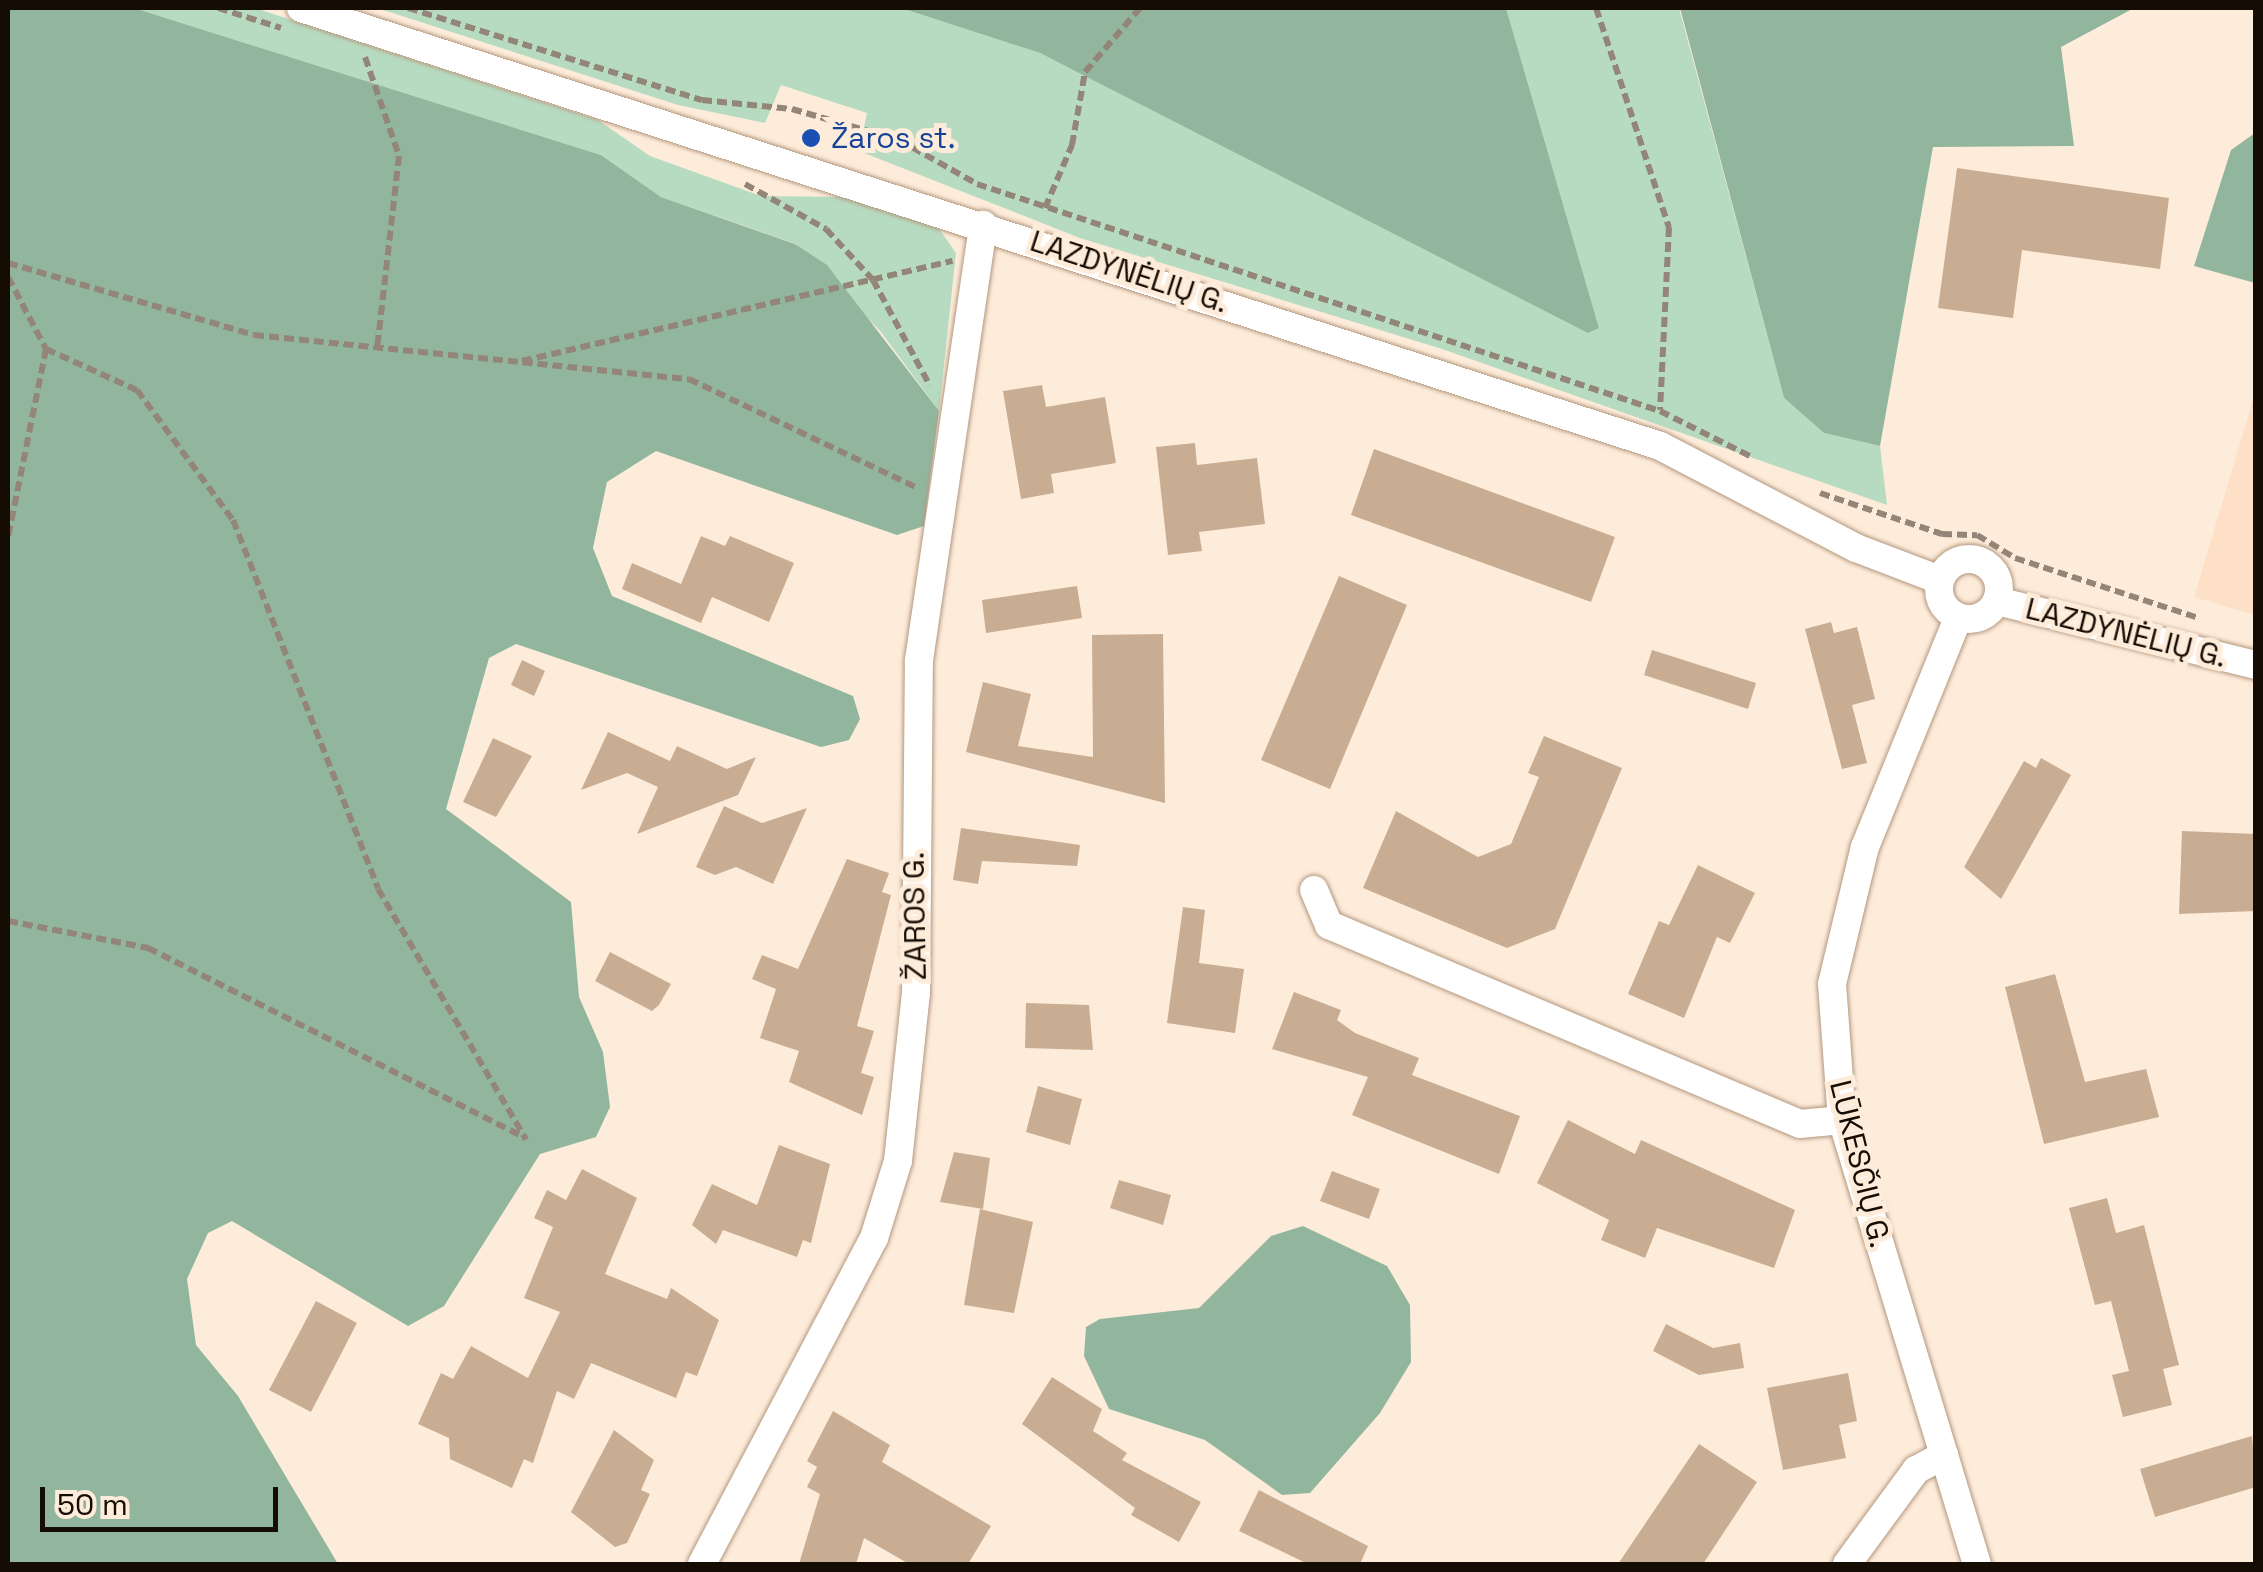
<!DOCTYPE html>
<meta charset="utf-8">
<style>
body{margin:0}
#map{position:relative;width:2263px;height:1572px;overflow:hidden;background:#feecdb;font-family:"Space Grotesk",sans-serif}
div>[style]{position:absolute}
.built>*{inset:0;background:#fde0c5}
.green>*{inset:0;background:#b7dbc1}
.forest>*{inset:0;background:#92b69d}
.building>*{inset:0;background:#c9ad92}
.path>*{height:6px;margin-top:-3px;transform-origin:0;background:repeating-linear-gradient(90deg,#938578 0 10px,transparent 0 15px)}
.roads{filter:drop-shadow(0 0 2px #b3977d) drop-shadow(0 0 2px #b3977d)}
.street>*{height:28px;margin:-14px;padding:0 14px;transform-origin:14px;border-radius:14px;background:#fff}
.street>.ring{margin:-14px;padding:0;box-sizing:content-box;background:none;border:28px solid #fff;border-radius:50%}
.dots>*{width:28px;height:28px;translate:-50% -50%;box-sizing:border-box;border:5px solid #feecdb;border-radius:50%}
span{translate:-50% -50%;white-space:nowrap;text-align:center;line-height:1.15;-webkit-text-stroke:10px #feecdb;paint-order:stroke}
.transit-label{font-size:30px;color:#164399}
.left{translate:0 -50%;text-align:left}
.street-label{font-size:30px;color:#150c04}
.frame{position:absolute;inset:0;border:10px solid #150c04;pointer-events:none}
.scale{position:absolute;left:40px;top:1487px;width:238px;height:45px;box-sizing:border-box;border:5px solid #150c04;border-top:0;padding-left:12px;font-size:30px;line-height:35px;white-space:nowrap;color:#150c04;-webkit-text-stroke:8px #feecdb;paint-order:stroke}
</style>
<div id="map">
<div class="built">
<div style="clip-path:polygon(2255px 393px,2255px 615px,2194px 597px)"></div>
</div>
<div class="green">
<div style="clip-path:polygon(134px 8px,255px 8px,598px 120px,650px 156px,761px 196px,845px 197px,935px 223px,956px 253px,939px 411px,881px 332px,796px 244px,661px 197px,601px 155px)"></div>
<div style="clip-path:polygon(377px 8px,901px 8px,1040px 53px,1599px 328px,1506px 8px,1679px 8px,1784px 398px,1824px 433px,1880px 446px,1887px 505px,1442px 349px,1080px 238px,859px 151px,867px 113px,781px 85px,765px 123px,678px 105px)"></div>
</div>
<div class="forest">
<div style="clip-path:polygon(8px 8px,134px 8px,601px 155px,661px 197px,795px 244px,827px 265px,939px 411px,924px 526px,897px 535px,656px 451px,607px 482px,593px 548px,612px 596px,853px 696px,860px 719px,849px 740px,821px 747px,516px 644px,489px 658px,446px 809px,571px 902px,579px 997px,603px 1052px,610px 1107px,596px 1137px,540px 1154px,444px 1306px,408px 1326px,232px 1221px,208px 1233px,187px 1279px,196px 1345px,238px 1396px,338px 1564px,8px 1564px)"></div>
<div style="clip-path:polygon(901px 8px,1506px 8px,1599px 328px,1588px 333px,1040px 53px)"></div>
<div style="clip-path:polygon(1680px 8px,2134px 8px,2061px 47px,2074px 146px,1933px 147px,1880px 446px,1824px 433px,1784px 398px)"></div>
<div style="clip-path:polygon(2255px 133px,2255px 283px,2194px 266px,2231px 150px)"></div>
<div style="clip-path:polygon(1303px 1226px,1387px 1266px,1410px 1305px,1411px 1362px,1380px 1413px,1310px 1493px,1282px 1495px,1205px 1440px,1109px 1409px,1084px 1356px,1086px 1327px,1100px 1319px,1199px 1308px,1271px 1236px)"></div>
</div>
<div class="building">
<div style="clip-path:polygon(1957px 168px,2169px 198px,2160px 269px,2022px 250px,2013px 318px,1938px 308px)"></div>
<div style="clip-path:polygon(1042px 385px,1046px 407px,1105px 397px,1116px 463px,1051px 474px,1054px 493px,1021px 499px,1003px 391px)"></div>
<div style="clip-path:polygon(1195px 443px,1197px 465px,1257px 458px,1265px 524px,1199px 532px,1202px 551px,1168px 555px,1156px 447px)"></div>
<div style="clip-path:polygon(1374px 449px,1615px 537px,1591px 602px,1351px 515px)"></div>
<div style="clip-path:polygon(701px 536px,725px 546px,730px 536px,794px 563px,769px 622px,712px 597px,701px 623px,622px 589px,632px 563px,681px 584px)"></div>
<div style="clip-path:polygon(1339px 576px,1407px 605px,1330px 789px,1261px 760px)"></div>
<div style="clip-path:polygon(1077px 586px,1082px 618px,986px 633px,982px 600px)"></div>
<div style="clip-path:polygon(1831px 622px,1834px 633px,1857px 627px,1875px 699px,1852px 705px,1867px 763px,1842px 769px,1805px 629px)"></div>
<div style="clip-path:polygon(1163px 634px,1165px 803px,966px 752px,983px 682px,1031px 694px,1018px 746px,1093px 757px,1092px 635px)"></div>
<div style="clip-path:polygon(1652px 650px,1756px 683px,1748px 709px,1644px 675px)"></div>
<div style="clip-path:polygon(522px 660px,545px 671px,534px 696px,511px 685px)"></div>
<div style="clip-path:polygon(608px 732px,670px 761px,677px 746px,727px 769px,756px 757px,738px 795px,637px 834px,658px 787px,627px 773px,581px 790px)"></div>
<div style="clip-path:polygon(1544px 736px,1622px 768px,1555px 929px,1507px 948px,1363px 888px,1396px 811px,1478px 857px,1511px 844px,1539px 777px,1528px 773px)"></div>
<div style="clip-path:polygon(493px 738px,532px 756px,496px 817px,463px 802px)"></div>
<div style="clip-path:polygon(2041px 758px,2071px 775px,2001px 899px,1964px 867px,2024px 761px,2036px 768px)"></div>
<div style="clip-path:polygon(724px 806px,762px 823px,807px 808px,773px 884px,736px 867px,715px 875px,696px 867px)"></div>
<div style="clip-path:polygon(961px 828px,1080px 845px,1077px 866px,982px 861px,978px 884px,953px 880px)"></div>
<div style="clip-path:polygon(2182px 831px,2256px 834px,2256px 911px,2179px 914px)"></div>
<div style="clip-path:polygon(847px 859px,889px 873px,882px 892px,891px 895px,857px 1026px,874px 1031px,861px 1073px,874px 1077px,862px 1115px,789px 1082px,799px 1051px,760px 1038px,776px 989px,752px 979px,762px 955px,798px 969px)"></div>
<div style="clip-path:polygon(1698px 865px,1755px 893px,1730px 943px,1717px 937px,1684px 1018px,1628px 994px,1659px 921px,1669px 925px)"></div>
<div style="clip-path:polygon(1183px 907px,1205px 910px,1199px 963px,1244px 969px,1235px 1033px,1167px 1023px)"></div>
<div style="clip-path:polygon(610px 952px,671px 984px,659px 1005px,652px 1011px,595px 981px)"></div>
<div style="clip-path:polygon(2055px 974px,2085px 1082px,2146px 1069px,2159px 1117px,2044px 1144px,2005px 987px)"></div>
<div style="clip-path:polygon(1294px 992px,1341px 1010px,1337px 1020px,1355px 1033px,1419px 1058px,1412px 1075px,1520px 1116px,1499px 1174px,1352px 1115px,1368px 1077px,1272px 1049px)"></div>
<div style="clip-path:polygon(1026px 1003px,1089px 1005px,1093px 1050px,1025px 1048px)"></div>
<div style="clip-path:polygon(1038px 1086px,1082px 1099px,1070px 1145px,1026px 1132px)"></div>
<div style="clip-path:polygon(1568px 1120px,1635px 1154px,1641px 1140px,1795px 1210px,1774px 1268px,1657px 1228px,1645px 1258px,1601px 1240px,1609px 1220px,1537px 1183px)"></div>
<div style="clip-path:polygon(779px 1145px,830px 1164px,811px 1243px,803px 1240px,797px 1257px,723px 1230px,716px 1244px,692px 1225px,712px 1184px,757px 1205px)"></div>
<div style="clip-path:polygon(954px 1152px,990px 1158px,983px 1209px,940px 1202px)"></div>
<div style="clip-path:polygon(582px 1169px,637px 1198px,605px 1274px,667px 1299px,671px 1288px,719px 1320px,697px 1376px,686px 1372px,676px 1398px,591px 1363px,574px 1399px,557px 1391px,533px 1463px,524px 1459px,512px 1488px,450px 1459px,449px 1438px,418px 1424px,441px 1373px,453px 1379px,471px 1346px,528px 1378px,560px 1312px,524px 1298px,553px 1227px,534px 1218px,547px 1190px,566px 1200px)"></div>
<div style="clip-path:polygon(1332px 1171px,1380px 1189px,1369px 1219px,1320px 1201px)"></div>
<div style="clip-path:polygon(1119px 1180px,1171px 1195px,1163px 1225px,1110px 1208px)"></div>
<div style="clip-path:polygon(2107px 1198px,2116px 1233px,2144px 1225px,2179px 1365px,2163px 1369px,2172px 1405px,2123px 1417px,2112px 1375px,2129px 1371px,2111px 1301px,2095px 1305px,2069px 1208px)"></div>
<div style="clip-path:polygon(980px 1209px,1033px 1222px,1014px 1313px,964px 1305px)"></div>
<div style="clip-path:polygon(316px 1301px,357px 1323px,311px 1412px,269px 1390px)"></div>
<div style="clip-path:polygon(1666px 1324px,1713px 1348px,1740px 1343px,1744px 1368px,1699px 1375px,1653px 1351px)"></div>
<div style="clip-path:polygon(1848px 1373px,1857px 1421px,1839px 1425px,1846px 1458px,1783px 1470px,1767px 1388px)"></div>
<div style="clip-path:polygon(1052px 1377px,1102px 1409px,1093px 1431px,1127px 1453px,1122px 1460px,1201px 1502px,1179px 1542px,1131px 1515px,1135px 1508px,1022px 1424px)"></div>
<div style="clip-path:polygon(833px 1411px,890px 1445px,882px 1462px,991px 1526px,968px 1564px,909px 1564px,864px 1538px,856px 1564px,799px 1564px,820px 1494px,807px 1487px,817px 1467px,807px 1461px)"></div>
<div style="clip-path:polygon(614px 1430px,654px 1460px,641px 1490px,650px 1494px,627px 1543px,615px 1547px,571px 1512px)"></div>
<div style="clip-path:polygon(2252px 1436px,2256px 1487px,2155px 1517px,2140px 1469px)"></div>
<div style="clip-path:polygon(1699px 1444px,1757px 1482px,1703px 1564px,1618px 1564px)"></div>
<div style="clip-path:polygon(1259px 1490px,1368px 1546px,1360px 1564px,1308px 1564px,1239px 1531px)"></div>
</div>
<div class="path">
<div style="left:218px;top:8px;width:66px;rotate:17.6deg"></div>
<div style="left:408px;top:8px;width:308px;rotate:17.4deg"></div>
<div style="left:702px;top:100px;width:90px;rotate:5.7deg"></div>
<div style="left:792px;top:109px;width:111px;rotate:16.2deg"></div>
<div style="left:899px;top:140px;width:90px;rotate:29.4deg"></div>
<div style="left:977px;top:184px;width:720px;rotate:18.38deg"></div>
<div style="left:1660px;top:411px;width:103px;rotate:26.6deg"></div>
<div style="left:1596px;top:8px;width:231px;rotate:71.6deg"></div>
<div style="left:1669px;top:227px;width:183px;rotate:92.8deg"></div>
<div style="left:365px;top:57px;width:105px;rotate:71deg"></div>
<div style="left:399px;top:156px;width:194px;rotate:96.5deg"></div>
<div style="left:745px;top:184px;width:93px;rotate:29.1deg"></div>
<div style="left:826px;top:229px;width:69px;rotate:47.3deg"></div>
<div style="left:873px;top:280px;width:120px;rotate:61.7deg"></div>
<div style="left:1045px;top:208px;width:69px;rotate:-66.8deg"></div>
<div style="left:1072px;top:145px;width:74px;rotate:-79.9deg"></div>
<div style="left:1085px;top:72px;width:84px;rotate:-49.3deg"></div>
<div style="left:8px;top:263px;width:256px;rotate:16.3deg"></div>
<div style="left:254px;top:335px;width:437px;rotate:5.8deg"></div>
<div style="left:689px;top:379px;width:250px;rotate:25.5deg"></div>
<div style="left:8px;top:277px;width:81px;rotate:62.2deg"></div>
<div style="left:46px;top:349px;width:193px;rotate:101.4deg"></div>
<div style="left:46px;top:349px;width:100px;rotate:24.3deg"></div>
<div style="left:137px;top:390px;width:162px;rotate:53.6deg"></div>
<div style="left:233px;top:520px;width:396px;rotate:68.5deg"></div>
<div style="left:378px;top:889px;width:291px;rotate:59.4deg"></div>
<div style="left:522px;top:361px;width:442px;rotate:-13.1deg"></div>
<div style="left:1820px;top:493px;width:129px;rotate:18.6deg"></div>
<div style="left:1942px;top:534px;width:35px;rotate:2deg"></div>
<div style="left:1977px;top:535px;width:44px;rotate:31.2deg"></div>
<div style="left:2015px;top:558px;width:194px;rotate:18.1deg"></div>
<div style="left:8px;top:921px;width:143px;rotate:10.9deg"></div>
<div style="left:148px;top:948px;width:422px;rotate:26.7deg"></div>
</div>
<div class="roads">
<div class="street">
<div style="left:301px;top:8px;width:1428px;rotate:17.86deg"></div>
<div style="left:1660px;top:446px;width:221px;rotate:27.5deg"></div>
<div style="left:1856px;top:548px;width:90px;rotate:20.9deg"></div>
<div class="ring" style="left:1939px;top:559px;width:32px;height:32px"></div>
<div style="left:1997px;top:601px;width:267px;rotate:13.9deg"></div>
<div style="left:1314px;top:890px;width:38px;rotate:67deg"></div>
<div style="left:1329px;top:925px;width:511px;rotate:22.9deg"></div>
<div style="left:1800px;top:1124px;width:42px;rotate:-5.4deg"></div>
<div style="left:1944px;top:1455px;width:114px;rotate:73.2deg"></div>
<div style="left:702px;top:1564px;width:369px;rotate:-62.2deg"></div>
<div style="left:874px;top:1238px;width:81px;rotate:-72.7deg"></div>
<div style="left:898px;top:1161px;width:169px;rotate:-83.9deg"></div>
<div style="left:916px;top:993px;width:333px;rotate:-89.5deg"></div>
<div style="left:919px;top:660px;width:440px;rotate:-81.6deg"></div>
<div style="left:1847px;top:1564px;width:117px;rotate:-53.7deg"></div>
<div style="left:1916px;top:1470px;width:32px;rotate:-28deg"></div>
<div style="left:1944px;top:1455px;width:350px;rotate:-106.9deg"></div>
<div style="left:1842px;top:1120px;width:136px;rotate:-94.2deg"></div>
<div style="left:1832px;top:984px;width:141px;rotate:-76.5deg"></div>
<div style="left:1865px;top:847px;width:247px;rotate:-67.9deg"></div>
</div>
</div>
<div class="dots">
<div style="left:811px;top:138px;background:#1a4fb4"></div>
</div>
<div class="transit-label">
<span class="left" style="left:831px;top:138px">Žaros st.</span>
</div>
<div class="street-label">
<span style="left:1129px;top:272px;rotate:18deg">LAZDYNĖLIŲ G.</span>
<span style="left:2126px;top:633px;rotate:14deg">LAZDYNĖLIŲ G.</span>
<span style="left:915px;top:916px;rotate:-91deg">ŽAROS G.</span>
<span style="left:1860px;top:1164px;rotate:76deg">LŪKESČIŲ G.</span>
</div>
<div class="frame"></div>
<div class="scale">50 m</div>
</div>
